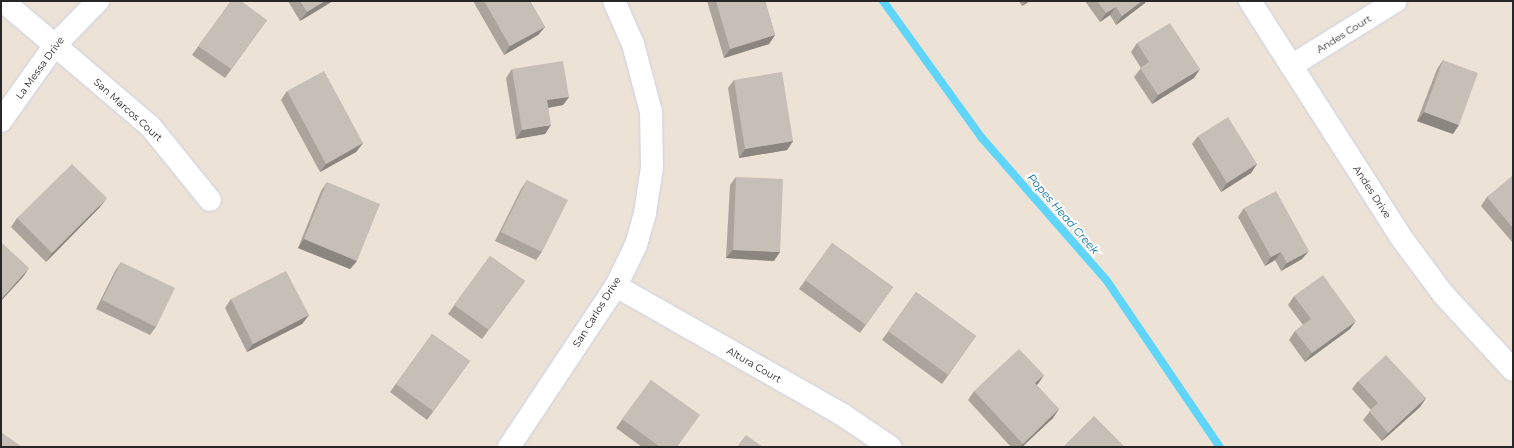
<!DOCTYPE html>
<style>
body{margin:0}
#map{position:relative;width:1514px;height:448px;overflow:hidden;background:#ece2d6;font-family:Montserrat,sans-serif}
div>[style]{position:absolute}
.stream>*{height:8px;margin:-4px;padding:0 4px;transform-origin:4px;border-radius:4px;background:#5ed5f9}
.roads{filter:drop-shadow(0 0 1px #ccd1e2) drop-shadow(0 0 1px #ccd1e2)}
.minor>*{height:22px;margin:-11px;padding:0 11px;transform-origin:11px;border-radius:11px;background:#fff}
.wall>*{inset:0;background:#aaa49d}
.shaded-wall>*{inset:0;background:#8b8680}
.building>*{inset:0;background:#c6bfb7}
span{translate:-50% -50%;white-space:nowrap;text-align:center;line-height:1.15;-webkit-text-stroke:4px #fff;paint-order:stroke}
.street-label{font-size:10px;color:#272727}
.water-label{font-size:11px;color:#016fa1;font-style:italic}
.frame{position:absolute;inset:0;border:2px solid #272727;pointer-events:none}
</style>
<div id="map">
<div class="stream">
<div style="left:883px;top:1px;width:168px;rotate:54.2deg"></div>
<div style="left:981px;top:137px;width:191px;rotate:48.8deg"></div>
<div style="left:1107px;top:281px;width:201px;rotate:55.8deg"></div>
</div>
<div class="roads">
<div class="minor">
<div style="left:3px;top:1px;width:193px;rotate:40.4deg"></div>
<div style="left:150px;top:126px;width:95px;rotate:51deg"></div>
<div style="left:1250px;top:1px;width:279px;rotate:57.4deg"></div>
<div style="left:1400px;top:236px;width:72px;rotate:53.4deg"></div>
<div style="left:1443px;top:294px;width:103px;rotate:47.4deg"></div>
<div style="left:1291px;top:66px;width:123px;rotate:-31.8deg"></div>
<div style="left:1px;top:121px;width:93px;rotate:-54.6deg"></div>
<div style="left:55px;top:45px;width:62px;rotate:-45.7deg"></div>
<div style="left:616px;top:286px;width:261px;rotate:29.6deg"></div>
<div style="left:843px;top:415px;width:57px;rotate:34.2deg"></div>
<div style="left:509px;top:447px;width:193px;rotate:-56.4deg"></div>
<div style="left:616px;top:286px;width:46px;rotate:-64deg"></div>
<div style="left:636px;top:245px;width:33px;rotate:-74deg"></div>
<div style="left:645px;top:213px;width:47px;rotate:-81.3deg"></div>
<div style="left:652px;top:167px;width:55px;rotate:-91deg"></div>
<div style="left:651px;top:112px;width:70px;rotate:-104.8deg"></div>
<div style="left:633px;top:44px;width:47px;rotate:-113.8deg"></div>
</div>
</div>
<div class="wall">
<div style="clip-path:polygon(231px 1px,267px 20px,225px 78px,192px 55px)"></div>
<div style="clip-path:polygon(288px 1px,333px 1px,300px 21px)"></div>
<div style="clip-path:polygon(473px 1px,530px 1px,545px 27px,538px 35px,504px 55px)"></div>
<div style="clip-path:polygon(707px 1px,765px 1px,775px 35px,769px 44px,724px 58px)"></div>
<div style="clip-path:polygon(1019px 1px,1030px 1px,1022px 6px)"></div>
<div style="clip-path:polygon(1085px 1px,1146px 1px,1145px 3px,1116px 25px,1110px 15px,1100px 22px)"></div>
<div style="clip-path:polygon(1137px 43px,1194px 78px,1152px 104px,1134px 77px,1141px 68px,1131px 52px)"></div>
<div style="clip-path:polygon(1443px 60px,1453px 134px,1417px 121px,1437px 69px)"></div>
<div style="clip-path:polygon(512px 69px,569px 97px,563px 105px,548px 108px,545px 134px,516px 139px,506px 78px)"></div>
<div style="clip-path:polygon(734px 80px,793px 141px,787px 150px,739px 158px,728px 88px)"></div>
<div style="clip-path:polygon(287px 91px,363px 143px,356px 152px,320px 172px,281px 100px)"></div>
<div style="clip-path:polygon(1198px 136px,1257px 164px,1251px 173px,1221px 192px,1192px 144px)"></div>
<div style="clip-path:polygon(736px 177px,774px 261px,726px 258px,730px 185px)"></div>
<div style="clip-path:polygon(1513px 177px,1513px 243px,1481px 206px,1487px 197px)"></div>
<div style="clip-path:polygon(527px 180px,542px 252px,536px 260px,495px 241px,521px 189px)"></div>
<div style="clip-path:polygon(327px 182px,357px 261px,350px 269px,298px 248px,321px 191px)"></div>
<div style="clip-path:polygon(100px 207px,46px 262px,11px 227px,17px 218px)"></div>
<div style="clip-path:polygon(1244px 208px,1302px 259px,1281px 271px,1275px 260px,1265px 266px,1238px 217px)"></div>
<div style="clip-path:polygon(832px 243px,893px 287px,860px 333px,799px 289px)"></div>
<div style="clip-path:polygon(490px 256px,525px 281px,482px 339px,448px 314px)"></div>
<div style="clip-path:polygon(121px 262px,156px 327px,150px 335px,96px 309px,115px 271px)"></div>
<div style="clip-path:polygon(916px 292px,976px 336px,942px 384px,882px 340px)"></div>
<div style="clip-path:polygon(1294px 296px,1350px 329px,1305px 362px,1289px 340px,1295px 331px,1303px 325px,1288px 305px)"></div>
<div style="clip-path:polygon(231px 299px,309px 315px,302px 324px,247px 352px,225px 308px)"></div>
<div style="clip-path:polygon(432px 334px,470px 361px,427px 420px,390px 392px)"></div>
<div style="clip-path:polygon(1044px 375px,1036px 385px,1059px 409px,1053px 418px,1022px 447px,1011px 447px,968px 400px,974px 391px)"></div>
<div style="clip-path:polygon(651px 380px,678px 447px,642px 447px,616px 428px)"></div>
<div style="clip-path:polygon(1358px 381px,1426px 398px,1420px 407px,1382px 441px,1363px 420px,1371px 410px,1352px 389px)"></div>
</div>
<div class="shaded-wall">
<div style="clip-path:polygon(325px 1px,333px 1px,300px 21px,307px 12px)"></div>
<div style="clip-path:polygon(1026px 1px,1030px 1px,1022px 6px)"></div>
<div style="clip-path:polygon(1142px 1px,1146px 1px,1145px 3px,1116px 25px,1122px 16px)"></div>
<div style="clip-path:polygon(1116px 7px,1110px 15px,1100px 22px,1106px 13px)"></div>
<div style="clip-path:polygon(545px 27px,538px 35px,504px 55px,510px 46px)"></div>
<div style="clip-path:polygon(775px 35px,769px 44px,724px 58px,730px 49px)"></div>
<div style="clip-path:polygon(1200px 69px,1194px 78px,1152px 104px,1158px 95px)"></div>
<div style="clip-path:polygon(569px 97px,563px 105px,541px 109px,547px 100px)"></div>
<div style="clip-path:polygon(1424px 112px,1459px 125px,1453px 134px,1417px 121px)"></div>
<div style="clip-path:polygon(551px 125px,545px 134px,516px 139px,522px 130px)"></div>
<div style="clip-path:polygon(793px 141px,787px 150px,739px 158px,745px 149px)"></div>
<div style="clip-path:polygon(363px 143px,356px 152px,320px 172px,326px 164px)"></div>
<div style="clip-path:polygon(1257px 164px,1251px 173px,1221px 192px,1227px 183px)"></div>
<div style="clip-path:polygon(107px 198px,100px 207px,46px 262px,52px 253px)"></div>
<div style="clip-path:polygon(304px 239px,357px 261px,350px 269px,298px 248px)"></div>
<div style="clip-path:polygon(733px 250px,780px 252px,774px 261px,726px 258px)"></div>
<div style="clip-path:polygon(1309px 251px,1302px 259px,1281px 271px,1287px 263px)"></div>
<div style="clip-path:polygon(1281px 252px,1275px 260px,1265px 266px,1271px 257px)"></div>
<div style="clip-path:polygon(29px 268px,23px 277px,1px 301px,1px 299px)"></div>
<div style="clip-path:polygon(309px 315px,302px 324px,247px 352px,253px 344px)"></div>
<div style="clip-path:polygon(1356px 321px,1350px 329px,1305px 362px,1312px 353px)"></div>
<div style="clip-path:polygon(1044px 375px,1038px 384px,1029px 392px,1035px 383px)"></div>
<div style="clip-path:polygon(1426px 398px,1420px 407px,1382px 441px,1388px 433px)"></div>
<div style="clip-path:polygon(1059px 409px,1053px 418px,1022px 447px,1020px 447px,1023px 444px)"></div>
</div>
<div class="building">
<div style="clip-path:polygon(231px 1px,241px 1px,267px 20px,231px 69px,198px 46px)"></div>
<div style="clip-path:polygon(300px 1px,325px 1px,307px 12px)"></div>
<div style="clip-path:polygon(484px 1px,530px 1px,545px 27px,510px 46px)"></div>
<div style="clip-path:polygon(716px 1px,765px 1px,775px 35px,730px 49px)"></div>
<div style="clip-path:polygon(1097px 1px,1142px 1px,1122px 16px,1116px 7px,1106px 13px)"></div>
<div style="clip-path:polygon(1170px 23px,1200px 69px,1158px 95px,1140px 68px,1149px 62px,1137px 43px)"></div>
<div style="clip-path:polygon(1443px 60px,1478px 73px,1459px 125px,1424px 112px)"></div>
<div style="clip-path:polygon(563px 61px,569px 97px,547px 100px,551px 125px,522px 130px,512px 69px)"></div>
<div style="clip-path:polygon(324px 71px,363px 143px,326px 164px,287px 91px)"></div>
<div style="clip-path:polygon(782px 72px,793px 141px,745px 149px,734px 80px)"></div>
<div style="clip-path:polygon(1228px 117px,1257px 164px,1227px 183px,1198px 136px)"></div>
<div style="clip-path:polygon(72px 164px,107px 198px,52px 253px,17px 218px)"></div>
<div style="clip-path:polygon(1512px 176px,1513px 177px,1513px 228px,1487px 197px)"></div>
<div style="clip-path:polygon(736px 177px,783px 179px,780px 252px,733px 250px)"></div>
<div style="clip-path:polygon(527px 180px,568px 200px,542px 252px,501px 232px)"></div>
<div style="clip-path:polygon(327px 182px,380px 204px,357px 261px,304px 239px)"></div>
<div style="clip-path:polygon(1276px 191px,1309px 251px,1287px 263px,1281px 252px,1271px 257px,1244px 208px)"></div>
<div style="clip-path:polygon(1px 242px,29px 268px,1px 299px)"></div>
<div style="clip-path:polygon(832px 243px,893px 287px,866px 325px,805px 280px)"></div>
<div style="clip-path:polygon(490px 256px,525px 281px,489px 330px,454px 305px)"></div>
<div style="clip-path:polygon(121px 262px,175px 288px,156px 327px,102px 300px)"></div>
<div style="clip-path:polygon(286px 271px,309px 315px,253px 344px,231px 299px)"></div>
<div style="clip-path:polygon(1323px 275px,1356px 321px,1312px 353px,1295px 331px,1311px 319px,1294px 296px)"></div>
<div style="clip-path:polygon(916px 292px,976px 336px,948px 375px,888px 331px)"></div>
<div style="clip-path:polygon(432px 334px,470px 361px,433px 411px,396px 384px)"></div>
<div style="clip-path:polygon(1019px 349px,1044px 375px,1035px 383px,1059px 409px,1023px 444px,974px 391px)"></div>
<div style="clip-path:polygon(1386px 355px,1426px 398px,1388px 433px,1369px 411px,1378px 403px,1358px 381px)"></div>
<div style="clip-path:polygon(651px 380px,700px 415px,677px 447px,660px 447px,622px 419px)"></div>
<div style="clip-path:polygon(1094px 416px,1125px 447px,1063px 447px)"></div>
<div style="clip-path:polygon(1px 432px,22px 447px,1px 447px)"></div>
<div style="clip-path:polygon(746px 435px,763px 447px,737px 447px)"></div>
</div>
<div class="street-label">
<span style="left:1344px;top:34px;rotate:-32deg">Andes Court</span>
<span style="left:40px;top:68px;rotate:-54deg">La Messa Drive</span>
<span style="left:128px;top:110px;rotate:42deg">San Marcos Court</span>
<span style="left:1372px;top:192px;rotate:57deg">Andes Drive</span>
<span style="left:597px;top:312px;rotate:-58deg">San Carlos Drive</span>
<span style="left:754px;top:365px;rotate:30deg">Altura Court</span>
</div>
<div class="water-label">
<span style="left:1063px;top:214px;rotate:49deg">Popes Head Creek</span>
</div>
<div class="frame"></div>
</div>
